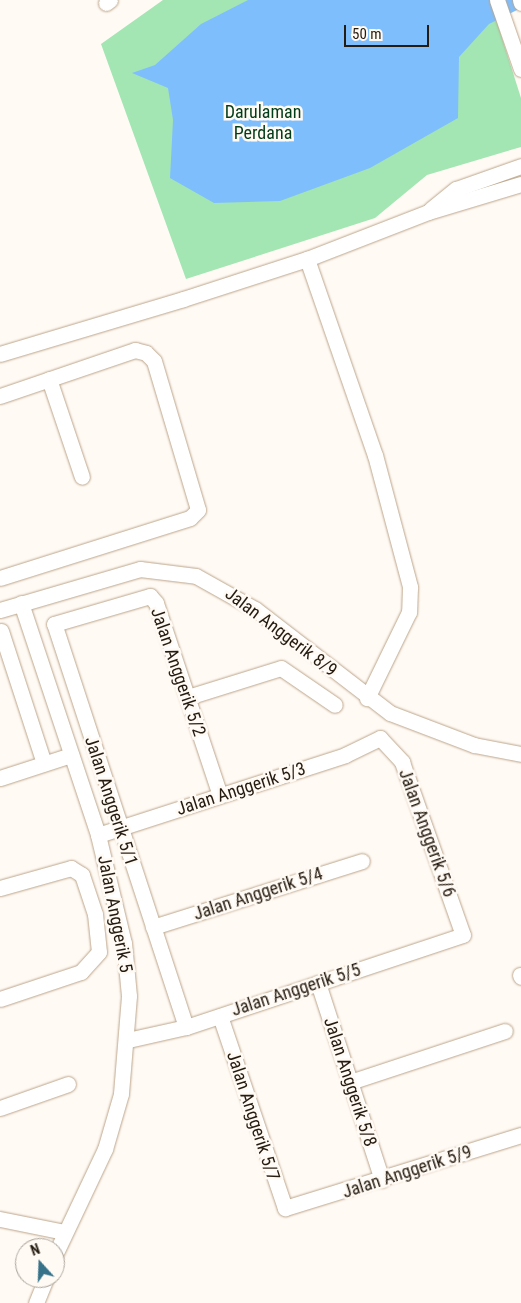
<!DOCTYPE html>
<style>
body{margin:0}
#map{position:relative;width:521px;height:1303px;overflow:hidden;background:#fffaf4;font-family:"Roboto Condensed",sans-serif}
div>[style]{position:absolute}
.green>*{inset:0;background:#a3e6b3}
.water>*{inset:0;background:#7fbefd}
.roads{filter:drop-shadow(0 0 1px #bca58a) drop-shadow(0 0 1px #bca58a)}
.minor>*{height:15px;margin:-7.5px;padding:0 7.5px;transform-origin:7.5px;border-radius:7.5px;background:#fff}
span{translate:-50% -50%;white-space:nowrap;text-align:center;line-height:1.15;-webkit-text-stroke:5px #fffaf4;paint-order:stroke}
.park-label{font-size:18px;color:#003c18}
.street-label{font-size:18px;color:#251c11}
.north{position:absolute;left:15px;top:1238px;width:50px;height:50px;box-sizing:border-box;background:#fffaf4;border:1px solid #a8a199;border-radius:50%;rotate:340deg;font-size:14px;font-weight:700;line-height:20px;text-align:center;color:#251c11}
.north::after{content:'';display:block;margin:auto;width:18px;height:22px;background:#367289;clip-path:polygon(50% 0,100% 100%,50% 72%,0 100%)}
.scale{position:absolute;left:344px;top:25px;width:85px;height:22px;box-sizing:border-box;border:2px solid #251c11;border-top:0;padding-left:6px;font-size:15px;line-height:18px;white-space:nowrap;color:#251c11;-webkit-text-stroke:4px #fffaf4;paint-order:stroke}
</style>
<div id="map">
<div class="green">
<div style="clip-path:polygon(163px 0,490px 0,521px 98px,521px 147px,427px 175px,375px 218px,186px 279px,101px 44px)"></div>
</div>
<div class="water">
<div style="clip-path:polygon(248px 0,521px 0,521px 8px,489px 24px,459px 57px,458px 118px,370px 168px,280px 201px,214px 203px,170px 178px,173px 120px,168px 88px,132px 73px,155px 65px,201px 24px)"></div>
</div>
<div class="roads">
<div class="minor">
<div style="left:497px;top:0;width:73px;rotate:70.8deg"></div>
<div style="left:520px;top:0;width:3px;rotate:72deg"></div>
<div style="left:106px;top:3px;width:5px;rotate:-37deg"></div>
<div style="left:431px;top:209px;width:32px;rotate:-39deg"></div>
<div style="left:456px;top:189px;width:69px;rotate:-19.5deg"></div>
<div style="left:307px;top:259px;width:207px;rotate:70.9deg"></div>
<div style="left:375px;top:455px;width:137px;rotate:75.1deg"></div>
<div style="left:410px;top:587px;width:25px;rotate:92deg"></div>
<div style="left:409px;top:612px;width:96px;rotate:116deg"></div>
<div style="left:0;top:354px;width:191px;rotate:-16.7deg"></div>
<div style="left:183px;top:299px;width:130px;rotate:-17.9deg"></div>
<div style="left:307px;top:259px;width:130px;rotate:-21.2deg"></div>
<div style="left:428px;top:212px;width:97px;rotate:-16.8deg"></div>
<div style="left:49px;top:379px;width:103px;rotate:71.4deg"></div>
<div style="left:0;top:396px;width:143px;rotate:-18.8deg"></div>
<div style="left:135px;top:350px;width:11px;rotate:15deg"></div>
<div style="left:146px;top:353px;width:11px;rotate:45deg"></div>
<div style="left:154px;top:361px;width:155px;rotate:73.5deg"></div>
<div style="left:198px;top:510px;width:11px;rotate:135deg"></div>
<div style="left:190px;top:518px;width:199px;rotate:162.5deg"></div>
<div style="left:21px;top:603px;width:244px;rotate:71.6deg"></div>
<div style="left:98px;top:835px;width:111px;rotate:76.5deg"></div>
<div style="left:124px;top:943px;width:53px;rotate:84.6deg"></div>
<div style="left:129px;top:996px;width:98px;rotate:94.7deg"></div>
<div style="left:121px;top:1094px;width:57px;rotate:106.2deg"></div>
<div style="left:105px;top:1149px;width:117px;rotate:115.3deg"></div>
<div style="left:0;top:610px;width:146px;rotate:-16.3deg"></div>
<div style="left:140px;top:569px;width:56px;rotate:7.1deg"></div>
<div style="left:196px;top:576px;width:68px;rotate:29.2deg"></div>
<div style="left:255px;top:609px;width:170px;rotate:37.6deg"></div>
<div style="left:390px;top:713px;width:90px;rotate:20.9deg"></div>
<div style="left:474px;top:745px;width:48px;rotate:10.8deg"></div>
<div style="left:1px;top:631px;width:139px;rotate:72deg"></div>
<div style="left:188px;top:697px;width:97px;rotate:-17.3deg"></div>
<div style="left:281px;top:668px;width:65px;rotate:34.4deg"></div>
<div style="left:0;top:778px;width:75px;rotate:-17.9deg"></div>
<div style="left:98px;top:835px;width:260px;rotate:-17.9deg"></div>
<div style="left:345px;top:755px;width:39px;rotate:-26deg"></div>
<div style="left:380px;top:738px;width:33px;rotate:47deg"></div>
<div style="left:402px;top:762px;width:183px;rotate:70.6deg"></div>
<div style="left:463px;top:935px;width:292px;rotate:161.6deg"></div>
<div style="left:186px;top:1027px;width:59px;rotate:167.4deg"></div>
<div style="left:0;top:888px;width:74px;rotate:-15.7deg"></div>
<div style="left:71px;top:868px;width:13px;rotate:32deg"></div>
<div style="left:82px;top:875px;width:41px;rotate:71.6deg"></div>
<div style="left:95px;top:914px;width:38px;rotate:84deg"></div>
<div style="left:99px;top:952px;width:27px;rotate:132deg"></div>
<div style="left:81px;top:972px;width:85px;rotate:161.6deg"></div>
<div style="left:153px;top:927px;width:219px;rotate:-17.5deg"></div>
<div style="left:520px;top:975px;width:2px;rotate:63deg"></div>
<div style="left:318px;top:983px;width:207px;rotate:72deg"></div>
<div style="left:220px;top:1016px;width:203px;rotate:71.3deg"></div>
<div style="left:285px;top:1208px;width:247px;rotate:-17.2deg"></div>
<div style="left:186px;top:1027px;width:424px;rotate:-108.1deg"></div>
<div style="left:54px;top:624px;width:100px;rotate:-16.3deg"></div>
<div style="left:150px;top:596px;width:9px;rotate:49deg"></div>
<div style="left:156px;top:603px;width:202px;rotate:71.6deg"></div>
<div style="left:350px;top:1082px;width:163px;rotate:-18.2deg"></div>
<div style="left:0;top:1108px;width:72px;rotate:-19.4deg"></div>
<div style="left:0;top:1219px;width:65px;rotate:11.5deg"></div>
<div style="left:36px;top:1303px;width:27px;rotate:-68deg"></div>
</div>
</div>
<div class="park-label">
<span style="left:263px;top:123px">Darulaman<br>Perdana</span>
</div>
<div class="street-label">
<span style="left:281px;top:632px;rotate:37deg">Jalan Anggerik 8/9</span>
<span style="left:178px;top:672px;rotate:71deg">Jalan Anggerik 5/2</span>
<span style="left:241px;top:789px;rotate:-18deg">Jalan Anggerik 5/3</span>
<span style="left:111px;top:801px;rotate:72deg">Jalan Anggerik 5/1</span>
<span style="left:427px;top:833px;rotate:70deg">Jalan Anggerik 5/6</span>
<span style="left:258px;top:894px;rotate:-18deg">Jalan Anggerik 5/4</span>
<span style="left:115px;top:914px;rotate:79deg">Jalan Anggerik 5</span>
<span style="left:296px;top:990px;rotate:-18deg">Jalan Anggerik 5/5</span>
<span style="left:350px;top:1082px;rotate:72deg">Jalan Anggerik 5/8</span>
<span style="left:253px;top:1116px;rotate:72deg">Jalan Anggerik 5/7</span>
<span style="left:407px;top:1172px;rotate:-18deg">Jalan Anggerik 5/9</span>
</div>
<div class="north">N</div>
<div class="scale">50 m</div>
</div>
